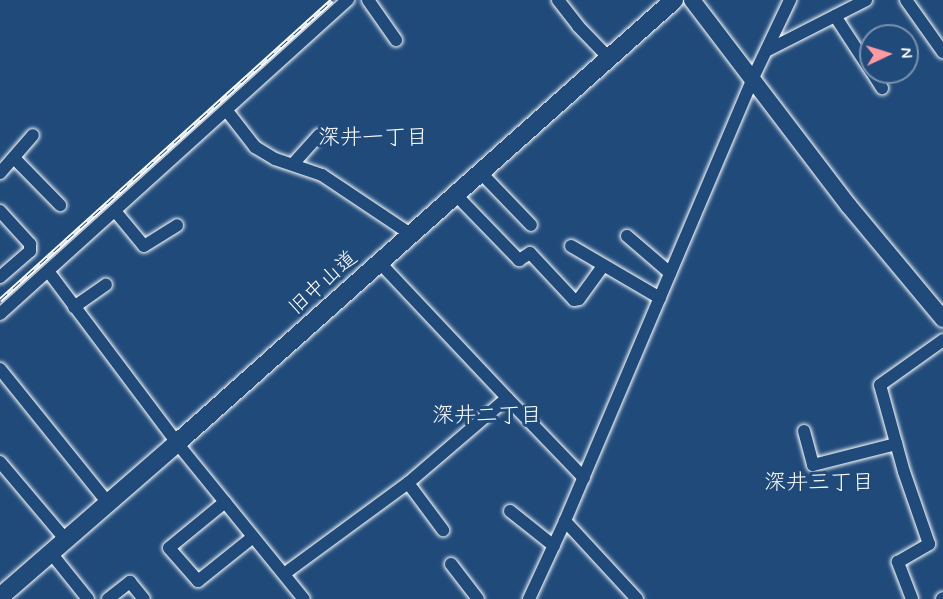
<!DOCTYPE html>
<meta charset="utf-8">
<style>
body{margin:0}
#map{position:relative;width:943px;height:599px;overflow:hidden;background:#1f4a7a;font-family:Mynerve,"Klee One",sans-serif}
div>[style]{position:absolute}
.roads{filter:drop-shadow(0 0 2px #fff) drop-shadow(0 0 2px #fff)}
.minor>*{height:12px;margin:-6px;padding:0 6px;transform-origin:6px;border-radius:6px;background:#1f4a7a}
.tertiary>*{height:16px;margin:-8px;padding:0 8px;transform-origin:8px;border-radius:8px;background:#1f4a7a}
.secondary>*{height:18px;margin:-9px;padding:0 9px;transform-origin:9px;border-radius:9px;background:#1f4a7a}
.rail>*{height:5px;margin-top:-2.5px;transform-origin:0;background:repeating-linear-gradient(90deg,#1f4a7a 0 9px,#fff 0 18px);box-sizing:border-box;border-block:2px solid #fff}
span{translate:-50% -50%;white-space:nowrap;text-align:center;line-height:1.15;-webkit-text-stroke:6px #1f4a7a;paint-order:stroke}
.street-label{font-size:21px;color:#fff}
.neighbourhood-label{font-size:22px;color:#fff}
.north{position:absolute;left:859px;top:24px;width:60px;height:60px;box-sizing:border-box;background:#1f4a7a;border:2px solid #7992af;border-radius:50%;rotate:86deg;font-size:16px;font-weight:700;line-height:24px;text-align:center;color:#fff}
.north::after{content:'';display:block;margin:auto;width:21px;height:27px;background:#ff9aa2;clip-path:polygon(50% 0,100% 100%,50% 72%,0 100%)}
</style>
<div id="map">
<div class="roads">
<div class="minor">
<div style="left:368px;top:0;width:49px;rotate:55deg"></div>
<div style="left:558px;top:0;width:33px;rotate:52deg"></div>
<div style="left:578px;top:26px;width:45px;rotate:45.9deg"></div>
<div style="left:906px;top:0;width:64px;rotate:54.6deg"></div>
<div style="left:835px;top:16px;width:66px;rotate:56.8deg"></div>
<div style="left:768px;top:50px;width:110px;rotate:-27deg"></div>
<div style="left:872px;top:72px;width:19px;rotate:58deg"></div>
<div style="left:227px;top:111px;width:46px;rotate:52.1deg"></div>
<div style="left:255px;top:147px;width:23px;rotate:31deg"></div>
<div style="left:275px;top:159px;width:50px;rotate:18.8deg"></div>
<div style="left:322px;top:175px;width:108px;rotate:33.7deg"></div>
<div style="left:14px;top:158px;width:66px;rotate:45.6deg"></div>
<div style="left:293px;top:164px;width:39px;rotate:-48deg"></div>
<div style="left:0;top:173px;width:50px;rotate:-49deg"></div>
<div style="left:481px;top:173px;width:72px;rotate:46.1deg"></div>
<div style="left:456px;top:195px;width:91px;rotate:45.9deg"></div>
<div style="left:519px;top:260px;width:13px;rotate:-32deg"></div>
<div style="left:530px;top:253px;width:64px;rotate:46.9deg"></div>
<div style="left:574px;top:300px;width:5px;rotate:-11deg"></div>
<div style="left:579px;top:299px;width:39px;rotate:-54deg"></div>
<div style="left:0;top:211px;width:45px;rotate:47.7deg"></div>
<div style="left:30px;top:244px;width:7px;rotate:90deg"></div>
<div style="left:30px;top:251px;width:40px;rotate:139deg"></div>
<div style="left:115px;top:211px;width:45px;rotate:50.4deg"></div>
<div style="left:144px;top:246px;width:39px;rotate:-32deg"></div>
<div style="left:627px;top:236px;width:57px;rotate:40.7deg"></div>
<div style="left:571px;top:246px;width:103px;rotate:30.3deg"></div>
<div style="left:380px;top:263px;width:185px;rotate:46.7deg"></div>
<div style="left:48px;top:271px;width:215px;rotate:53.1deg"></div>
<div style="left:177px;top:443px;width:201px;rotate:50.9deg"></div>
<div style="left:74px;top:307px;width:39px;rotate:-35deg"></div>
<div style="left:0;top:314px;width:469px;rotate:-42.1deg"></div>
<div style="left:0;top:369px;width:172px;rotate:51.1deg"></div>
<div style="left:804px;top:431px;width:35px;rotate:75deg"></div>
<div style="left:813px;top:465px;width:86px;rotate:-14.2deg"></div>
<div style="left:0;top:462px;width:102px;rotate:49.8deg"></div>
<div style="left:408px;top:483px;width:59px;rotate:53.3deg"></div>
<div style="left:225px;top:502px;width:72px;rotate:140.6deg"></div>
<div style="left:169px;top:548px;width:44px;rotate:48.7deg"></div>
<div style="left:198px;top:581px;width:70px;rotate:-38.7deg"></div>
<div style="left:510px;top:511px;width:56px;rotate:38.5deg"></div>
<div style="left:565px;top:521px;width:106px;rotate:47.3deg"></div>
<div style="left:51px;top:553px;width:59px;rotate:51.2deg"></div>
<div style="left:451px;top:564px;width:44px;rotate:52.4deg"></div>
<div style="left:284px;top:574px;width:154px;rotate:-36.3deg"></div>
<div style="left:408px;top:483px;width:130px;rotate:-40.6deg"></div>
<div style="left:507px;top:398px;width:111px;rotate:46.1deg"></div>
<div style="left:108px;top:599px;width:28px;rotate:-38deg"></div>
<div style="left:130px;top:582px;width:22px;rotate:51deg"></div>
<div style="left:529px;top:599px;width:86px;rotate:-65.2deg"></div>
<div style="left:565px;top:521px;width:479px;rotate:-67deg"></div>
<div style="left:752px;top:80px;width:89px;rotate:-64.6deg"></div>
<div style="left:912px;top:599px;width:40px;rotate:-111deg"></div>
<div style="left:898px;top:562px;width:36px;rotate:-30deg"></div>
<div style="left:929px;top:544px;width:76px;rotate:-109.1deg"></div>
<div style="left:904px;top:472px;width:90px;rotate:-105.4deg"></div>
<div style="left:880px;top:385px;width:77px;rotate:-35.5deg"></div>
<div style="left:942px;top:599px;width:1px;rotate:-45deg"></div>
</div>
<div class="tertiary">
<div style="left:692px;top:0;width:259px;rotate:52.7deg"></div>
<div style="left:849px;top:206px;width:147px;rotate:50.2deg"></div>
</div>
<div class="secondary">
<div style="left:0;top:597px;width:235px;rotate:-41deg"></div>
<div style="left:177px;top:443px;width:666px;rotate:-41.71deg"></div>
</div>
</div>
<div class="rail">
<div style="left:0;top:300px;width:447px;rotate:-42.1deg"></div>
</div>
<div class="street-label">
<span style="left:323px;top:283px;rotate:-42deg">旧中山道</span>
</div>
<div class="neighbourhood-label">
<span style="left:373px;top:139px">深井一丁目</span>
<span style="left:487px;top:417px">深井二丁目</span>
<span style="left:819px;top:484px">深井三丁目</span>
</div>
<div class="north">N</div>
</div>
